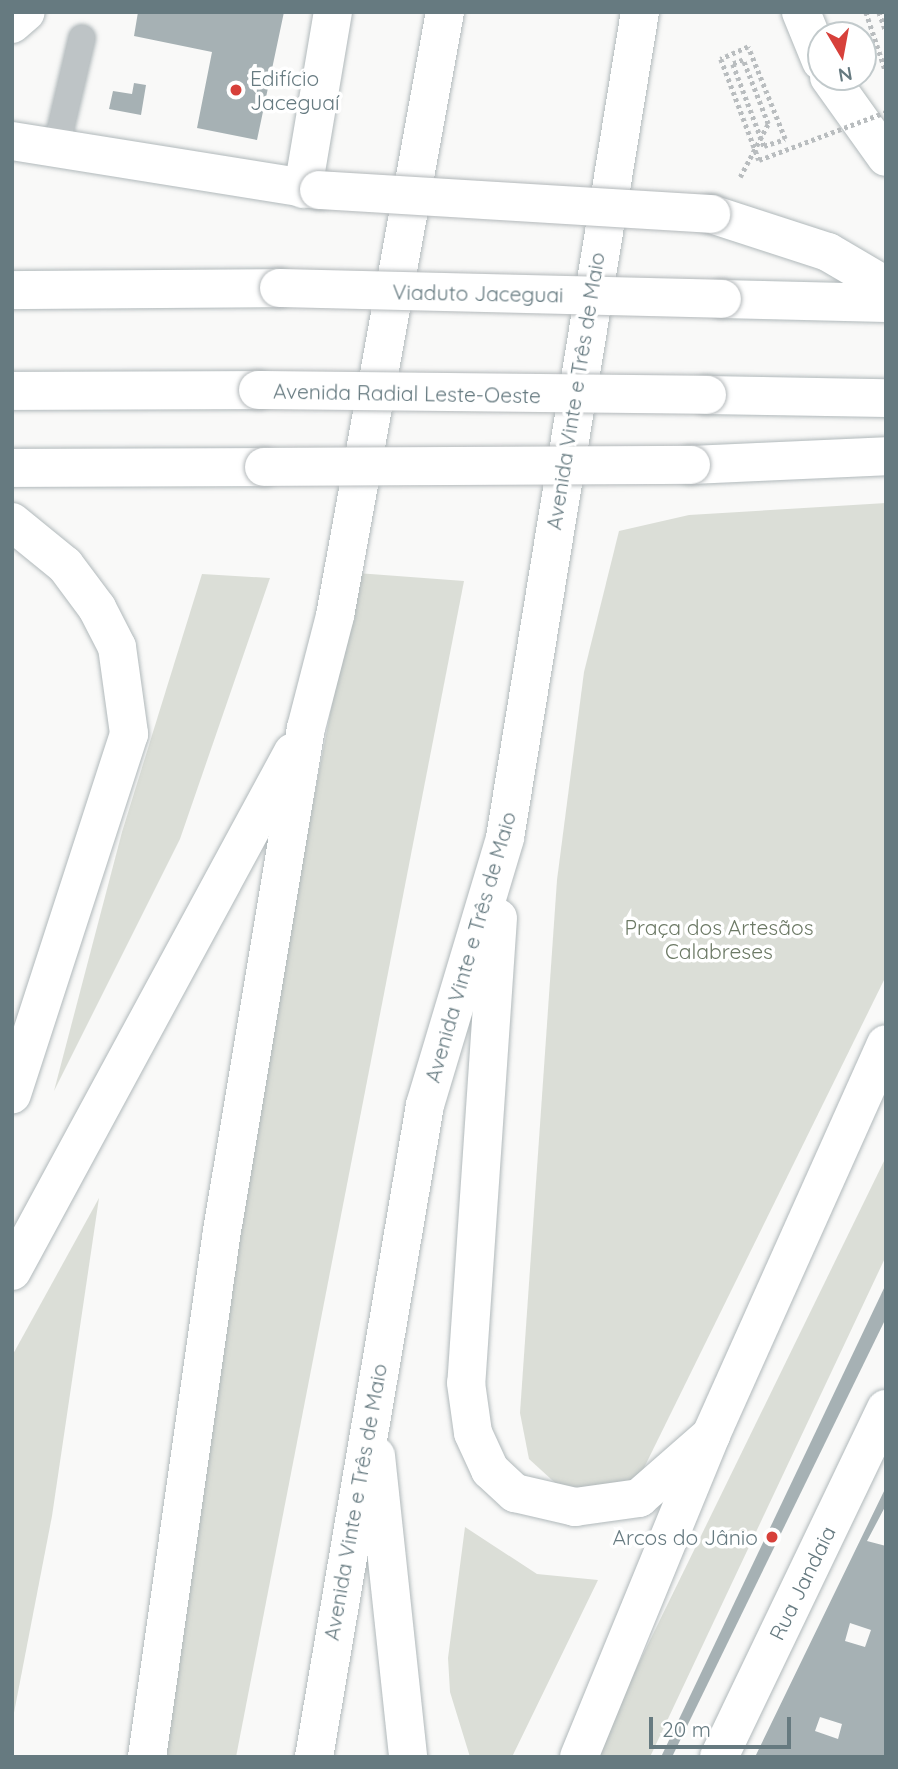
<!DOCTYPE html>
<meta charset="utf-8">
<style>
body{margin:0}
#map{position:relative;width:898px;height:1769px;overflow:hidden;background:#f9f9f8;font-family:Quicksand,sans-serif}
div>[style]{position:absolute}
.green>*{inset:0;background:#dbded7}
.building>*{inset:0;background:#a6b1b4}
.path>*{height:4.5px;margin-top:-2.25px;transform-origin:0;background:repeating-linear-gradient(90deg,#b9bdbf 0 3.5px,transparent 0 7px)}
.roads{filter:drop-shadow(0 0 2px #b1b9bb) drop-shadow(0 0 2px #b1b9bb)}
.service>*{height:26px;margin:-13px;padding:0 13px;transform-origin:13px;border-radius:13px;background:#bec4c6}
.secondary>*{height:38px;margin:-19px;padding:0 19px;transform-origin:19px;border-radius:19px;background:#fff}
.trunk>*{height:38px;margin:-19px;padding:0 19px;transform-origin:19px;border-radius:19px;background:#fff}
.path-bridge>*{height:4.5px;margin-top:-2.25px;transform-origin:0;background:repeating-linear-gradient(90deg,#b9bdbf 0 3.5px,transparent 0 7px)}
.bridges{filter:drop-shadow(0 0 2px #b4b9bb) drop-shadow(0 0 2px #b4b9bb)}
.trunk-bridge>*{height:38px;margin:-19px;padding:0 19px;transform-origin:19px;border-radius:19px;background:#fff}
.dots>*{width:19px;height:19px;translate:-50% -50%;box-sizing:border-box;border:4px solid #fff;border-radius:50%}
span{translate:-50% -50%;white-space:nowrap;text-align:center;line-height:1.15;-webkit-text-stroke:7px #fff;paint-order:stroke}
.poi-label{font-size:21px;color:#667a80}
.left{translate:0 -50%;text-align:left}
.right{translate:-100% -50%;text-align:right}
.street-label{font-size:21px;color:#667a80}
.park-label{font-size:21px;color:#6c7965}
.frame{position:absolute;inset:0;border:14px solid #667a80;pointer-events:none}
.north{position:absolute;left:807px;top:21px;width:70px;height:70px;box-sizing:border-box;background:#fff;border:2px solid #c2cacc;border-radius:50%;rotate:170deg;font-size:19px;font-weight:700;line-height:28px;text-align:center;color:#667a80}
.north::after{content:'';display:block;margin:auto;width:24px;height:32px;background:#d7403a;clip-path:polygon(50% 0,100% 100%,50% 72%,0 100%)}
.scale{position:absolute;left:649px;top:1717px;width:142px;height:32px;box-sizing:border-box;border:4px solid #667a80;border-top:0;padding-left:9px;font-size:21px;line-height:24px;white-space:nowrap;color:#667a80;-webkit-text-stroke:5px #fff;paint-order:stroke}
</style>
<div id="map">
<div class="green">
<div style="clip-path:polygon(886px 503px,886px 976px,640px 1476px,605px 1493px,564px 1491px,529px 1459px,520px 1413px,557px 880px,584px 672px,619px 531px,689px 515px)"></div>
<div style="clip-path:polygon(357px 573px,464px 581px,236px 1757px,155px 1757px,289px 929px)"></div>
<div style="clip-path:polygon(202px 574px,270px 578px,180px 839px,54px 1091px,122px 832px)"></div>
<div style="clip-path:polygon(886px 1157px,886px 1256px,650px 1757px,593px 1757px)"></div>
<div style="clip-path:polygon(99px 1198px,52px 1516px,12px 1723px,12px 1356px)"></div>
<div style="clip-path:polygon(465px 1527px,537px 1574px,598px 1580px,512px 1757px,470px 1757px,450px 1692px,448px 1658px)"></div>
</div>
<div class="building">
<div style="clip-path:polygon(138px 12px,284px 12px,257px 140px,197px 128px,212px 52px,134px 36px)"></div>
<div style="clip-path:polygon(134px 83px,146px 85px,141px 115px,109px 109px,113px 91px,132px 94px)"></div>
<div style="clip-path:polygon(886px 1284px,886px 1318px,672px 1757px,661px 1757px)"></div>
<div style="clip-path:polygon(evenodd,886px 1487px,886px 1505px,867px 1541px,886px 1546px,886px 1757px,755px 1757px,886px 1487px,850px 1623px,871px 1630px,865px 1647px,845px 1641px,850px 1623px,886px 1487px,820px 1717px,842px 1724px,838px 1739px,815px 1731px,820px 1717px)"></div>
</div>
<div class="path">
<div style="left:866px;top:12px;width:63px;rotate:71.6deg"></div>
<div style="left:879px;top:12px;width:20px;rotate:70deg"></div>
<div style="left:740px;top:177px;width:60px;rotate:-62.2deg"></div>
</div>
<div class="roads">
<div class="service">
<div style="left:56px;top:148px;width:113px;rotate:-76.7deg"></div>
</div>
<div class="secondary">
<div style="left:719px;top:1757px;width:386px;rotate:-64.4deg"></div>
</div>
<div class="trunk">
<div style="left:801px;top:12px;width:53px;rotate:67.8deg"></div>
<div style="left:12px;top:24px;width:18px;rotate:-41deg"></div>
<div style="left:829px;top:77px;width:98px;rotate:54.5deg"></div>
<div style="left:12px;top:141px;width:311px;rotate:9.1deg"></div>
<div style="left:303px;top:189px;width:180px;rotate:-80.4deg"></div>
<div style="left:711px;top:214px;width:123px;rotate:18deg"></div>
<div style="left:828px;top:252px;width:67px;rotate:30.4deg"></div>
<div style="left:12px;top:290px;width:267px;rotate:-0.4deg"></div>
<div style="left:722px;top:299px;width:164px;rotate:1.4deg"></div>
<div style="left:12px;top:391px;width:246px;rotate:-0.2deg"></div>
<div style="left:707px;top:395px;width:179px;rotate:1deg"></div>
<div style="left:691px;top:465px;width:195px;rotate:-2.6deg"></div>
<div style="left:12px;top:468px;width:252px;rotate:-0.2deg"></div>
<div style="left:12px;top:522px;width:68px;rotate:39.1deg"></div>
<div style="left:65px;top:565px;width:54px;rotate:53.3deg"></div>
<div style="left:97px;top:608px;width:44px;rotate:62.9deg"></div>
<div style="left:117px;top:647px;width:88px;rotate:82.1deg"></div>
<div style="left:129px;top:734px;width:379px;rotate:108deg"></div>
<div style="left:498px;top:918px;width:466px;rotate:93.9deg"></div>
<div style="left:466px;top:1383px;width:50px;rotate:82deg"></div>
<div style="left:473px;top:1433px;width:41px;rotate:65.3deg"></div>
<div style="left:490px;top:1470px;width:34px;rotate:43deg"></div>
<div style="left:515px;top:1493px;width:62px;rotate:13.1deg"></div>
<div style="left:575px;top:1507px;width:65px;rotate:-8deg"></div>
<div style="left:639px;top:1498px;width:96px;rotate:-41.2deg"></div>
<div style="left:12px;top:1271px;width:590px;rotate:-61.57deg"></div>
<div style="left:376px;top:1456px;width:303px;rotate:83.9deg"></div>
<div style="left:147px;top:1757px;width:531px;rotate:-81.89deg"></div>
<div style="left:222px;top:1231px;width:510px;rotate:-80.52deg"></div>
<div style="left:306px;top:728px;width:116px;rotate:-75.5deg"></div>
<div style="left:335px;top:616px;width:614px;rotate:-79.68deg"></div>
<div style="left:314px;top:1757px;width:661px;rotate:-80.34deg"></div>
<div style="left:425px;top:1105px;width:279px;rotate:-73.3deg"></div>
<div style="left:505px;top:838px;width:837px;rotate:-80.72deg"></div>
<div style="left:579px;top:1757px;width:348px;rotate:-67.7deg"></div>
<div style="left:711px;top:1435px;width:428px;rotate:-65.9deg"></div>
</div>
</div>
<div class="path-bridge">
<div style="left:768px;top:124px;width:69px;rotate:-111.3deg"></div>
<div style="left:743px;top:60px;width:11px;rotate:158deg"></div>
<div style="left:733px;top:64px;width:88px;rotate:69.3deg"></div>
<div style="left:764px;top:146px;width:22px;rotate:-18deg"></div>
<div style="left:785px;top:139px;width:99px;rotate:-111.9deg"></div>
<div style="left:748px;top:47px;width:30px;rotate:156deg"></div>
<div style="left:721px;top:59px;width:108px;rotate:69.4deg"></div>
<div style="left:759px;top:160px;width:136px;rotate:-20.7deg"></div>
</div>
<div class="bridges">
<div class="trunk-bridge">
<div style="left:319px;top:190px;width:393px;rotate:3.5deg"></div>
<div style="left:279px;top:288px;width:443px;rotate:1.4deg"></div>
<div style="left:258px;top:390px;width:449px;rotate:0.6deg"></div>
<div style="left:264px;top:467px;width:427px;rotate:-0.3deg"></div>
</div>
</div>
<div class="dots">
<div style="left:236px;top:90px;background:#d7403a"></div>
<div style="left:772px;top:1537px;background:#d7403a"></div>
</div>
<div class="poi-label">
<span class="left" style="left:250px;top:90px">Edifício<br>Jaceguaí</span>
<span class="right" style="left:758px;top:1537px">Arcos do Jânio</span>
</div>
<div class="street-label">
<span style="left:478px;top:293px;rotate:1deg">Viaduto Jaceguai</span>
<span style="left:575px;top:391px;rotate:-81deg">Avenida Vinte e Três de Maio</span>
<span style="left:407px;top:393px;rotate:1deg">Avenida Radial Leste-Oeste</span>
<span style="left:470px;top:947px;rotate:-74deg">Avenida Vinte e Três de Maio</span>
<span style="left:355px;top:1502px;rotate:-80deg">Avenida Vinte e Três de Maio</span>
<span style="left:802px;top:1583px;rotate:-64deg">Rua Jandaia</span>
</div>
<div class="park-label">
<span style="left:719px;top:939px">Praça dos Artesãos<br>Calabreses</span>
</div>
<div class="frame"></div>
<div class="north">N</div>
<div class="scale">20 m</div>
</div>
